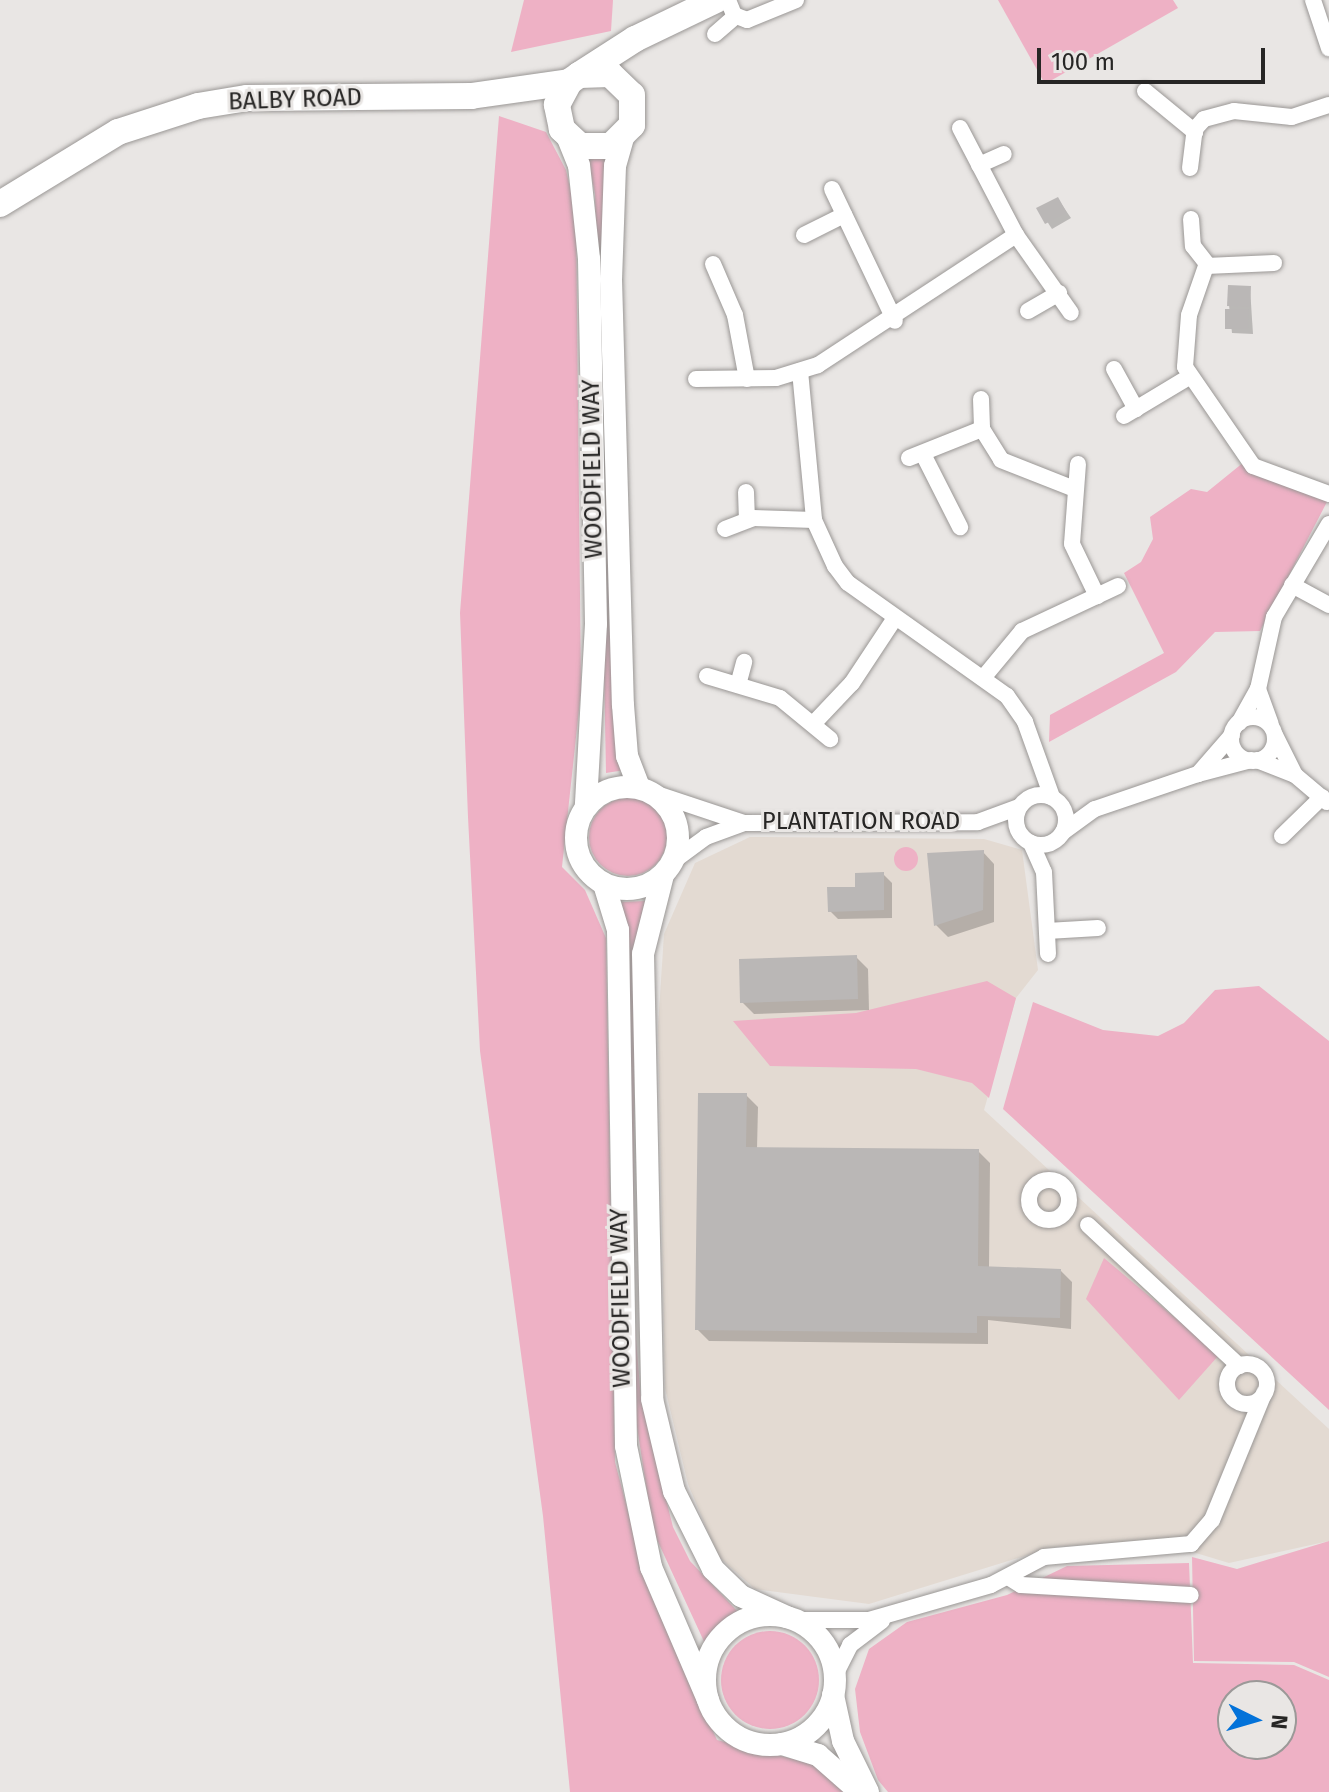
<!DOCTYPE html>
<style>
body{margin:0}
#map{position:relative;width:1329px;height:1792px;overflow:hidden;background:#e9e6e4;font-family:"Fira Sans",sans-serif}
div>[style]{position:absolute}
.built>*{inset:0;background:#e3dad2}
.green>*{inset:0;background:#eeb1c5}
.round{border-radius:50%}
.shadow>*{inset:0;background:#0003}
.building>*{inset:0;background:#bab7b6}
.roads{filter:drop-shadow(0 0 2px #9a9795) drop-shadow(0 0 2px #9a9795)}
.street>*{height:16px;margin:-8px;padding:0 8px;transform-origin:8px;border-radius:8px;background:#fff}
.street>.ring{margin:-8px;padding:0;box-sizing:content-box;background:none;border:16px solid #fff;border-radius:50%}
.secondary>*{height:22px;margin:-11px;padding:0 11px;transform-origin:11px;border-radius:11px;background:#fff}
.secondary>.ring{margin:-11px;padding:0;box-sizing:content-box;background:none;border:22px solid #fff;border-radius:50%}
.primary>*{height:26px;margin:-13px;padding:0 13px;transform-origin:13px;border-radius:13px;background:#fff}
span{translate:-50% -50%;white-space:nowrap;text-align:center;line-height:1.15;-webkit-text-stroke:6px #e9e6e4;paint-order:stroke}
.street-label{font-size:24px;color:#272625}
.north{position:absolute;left:1217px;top:1680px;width:80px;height:80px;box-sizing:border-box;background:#e9e6e4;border:2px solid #9b9998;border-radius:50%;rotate:95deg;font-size:22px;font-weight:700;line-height:32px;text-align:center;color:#272625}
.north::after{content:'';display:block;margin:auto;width:28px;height:36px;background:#0372d9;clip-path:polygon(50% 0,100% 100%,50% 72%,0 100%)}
.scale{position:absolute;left:1037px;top:48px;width:228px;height:36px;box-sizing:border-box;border:4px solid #272625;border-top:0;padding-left:10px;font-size:24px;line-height:28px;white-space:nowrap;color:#272625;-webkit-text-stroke:6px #e9e6e4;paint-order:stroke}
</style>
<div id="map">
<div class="built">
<div style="clip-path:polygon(750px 837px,984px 839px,1022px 850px,1038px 970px,1016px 998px,984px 1110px,1329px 1429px,1329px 1541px,1229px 1563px,1153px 1540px,1054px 1547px,869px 1604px,755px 1589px,718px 1556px,688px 1484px,665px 1388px,658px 1027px,664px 934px,695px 863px)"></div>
</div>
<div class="green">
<div style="clip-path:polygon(524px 0,613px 0,611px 31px,511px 52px)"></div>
<div style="clip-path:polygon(998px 0,1173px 0,1178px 8px,1045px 84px)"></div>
<div style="clip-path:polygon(499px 116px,546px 132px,566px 170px,576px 214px,581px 691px,562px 867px,585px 890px,606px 938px,615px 1462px,649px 1591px,717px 1740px,817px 1765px,846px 1792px,570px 1792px,543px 1516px,480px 1051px,468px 817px,460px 613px)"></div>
<div style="clip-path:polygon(588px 159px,609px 159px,602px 307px,625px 770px,606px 773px,595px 194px)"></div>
<div style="clip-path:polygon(1244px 462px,1329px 498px,1260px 631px,1215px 632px,1176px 672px,1049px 742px,1050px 715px,1164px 653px,1124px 573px,1141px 562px,1153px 539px,1150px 517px,1191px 489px,1207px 492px)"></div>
<div class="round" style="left:589px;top:798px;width:78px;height:78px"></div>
<div class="round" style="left:894px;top:847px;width:24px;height:24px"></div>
<div style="clip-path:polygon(645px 901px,635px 945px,633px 1302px,641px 1400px,673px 1527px,690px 1561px,739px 1613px,707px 1648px,653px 1531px,633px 1401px,622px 902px)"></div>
<div style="clip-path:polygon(987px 981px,1016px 998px,989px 1098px,972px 1083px,916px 1069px,770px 1066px,733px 1021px,856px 1013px)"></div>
<div style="clip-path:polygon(1259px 986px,1329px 1041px,1329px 1410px,1003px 1109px,1033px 1002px,1103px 1030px,1158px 1036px,1184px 1023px,1215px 990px)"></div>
<div style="clip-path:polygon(1104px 1258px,1219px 1355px,1179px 1400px,1086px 1299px)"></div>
<div style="clip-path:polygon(1329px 1541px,1329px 1677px,1294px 1662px,1194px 1661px,1192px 1557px,1237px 1569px)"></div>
<div style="clip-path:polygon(evenodd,1189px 1563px,1193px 1663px,1294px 1665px,1329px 1680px,1329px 1792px,888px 1792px,878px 1780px,860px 1732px,855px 1689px,869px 1649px,907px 1622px,1007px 1595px,1067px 1566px,1189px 1563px,1233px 1696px,1281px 1696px,1281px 1744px,1233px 1744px,1233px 1696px)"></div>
<div class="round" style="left:721px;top:1631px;width:98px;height:98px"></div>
</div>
<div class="shadow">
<div style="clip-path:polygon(1058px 199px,1071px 218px,1052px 229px,1039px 209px)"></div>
<div style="clip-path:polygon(1250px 288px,1253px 334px,1232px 333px,1229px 305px)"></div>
<div style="clip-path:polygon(983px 852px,994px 864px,994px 922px,948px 937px,936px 925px)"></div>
<div style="clip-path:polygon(883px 874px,892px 883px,892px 918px,838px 919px,830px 911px)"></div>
<div style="clip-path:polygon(856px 957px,868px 969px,869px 1010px,754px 1014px,742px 1002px)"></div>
<div style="clip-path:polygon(746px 1095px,758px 1107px,757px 1149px,978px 1151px,990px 1163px,989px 1268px,1061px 1271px,1072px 1282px,1071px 1329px,988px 1320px,988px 1344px,709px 1341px,697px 1329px)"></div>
</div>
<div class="building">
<div style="clip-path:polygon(1058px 197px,1067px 213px,1045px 224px,1036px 208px)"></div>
<div style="clip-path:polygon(1228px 285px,1251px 286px,1250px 307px,1227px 306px)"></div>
<div style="clip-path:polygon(1225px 309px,1249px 309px,1248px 329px,1225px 329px)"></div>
<div style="clip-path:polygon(984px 850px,983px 910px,934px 926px,927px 853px)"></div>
<div style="clip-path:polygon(884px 872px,884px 910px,828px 912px,827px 887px,855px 887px,855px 873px)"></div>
<div style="clip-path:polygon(857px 955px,858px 999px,740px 1003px,739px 959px)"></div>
<div style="clip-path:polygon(698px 1093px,747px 1093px,746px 1147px,979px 1149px,978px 1266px,1061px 1269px,1060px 1318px,977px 1316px,977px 1333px,695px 1330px)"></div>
</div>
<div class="roads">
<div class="street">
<div style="left:728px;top:0;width:16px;rotate:68deg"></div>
<div style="left:734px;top:15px;width:14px;rotate:21deg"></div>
<div style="left:747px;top:20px;width:53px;rotate:-22.2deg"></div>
<div style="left:1313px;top:0;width:51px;rotate:71.6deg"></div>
<div style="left:715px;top:34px;width:28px;rotate:-41deg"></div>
<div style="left:1145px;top:91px;width:65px;rotate:39.4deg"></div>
<div style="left:960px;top:128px;width:121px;rotate:62.4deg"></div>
<div style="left:1016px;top:235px;width:95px;rotate:54.8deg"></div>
<div style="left:979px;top:165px;width:27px;rotate:-24deg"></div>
<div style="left:1190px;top:168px;width:39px;rotate:-83deg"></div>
<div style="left:1195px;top:129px;width:13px;rotate:-48deg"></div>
<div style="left:1204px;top:119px;width:31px;rotate:-15deg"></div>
<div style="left:1234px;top:111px;width:58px;rotate:5.9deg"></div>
<div style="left:1292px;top:117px;width:39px;rotate:-18deg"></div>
<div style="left:832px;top:189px;width:146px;rotate:64.5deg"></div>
<div style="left:1191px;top:219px;width:27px;rotate:86deg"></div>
<div style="left:1193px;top:246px;width:24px;rotate:52deg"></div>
<div style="left:804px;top:235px;width:45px;rotate:-26.6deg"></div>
<div style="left:1274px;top:263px;width:68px;rotate:177.5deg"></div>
<div style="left:1206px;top:266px;width:52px;rotate:109.1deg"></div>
<div style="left:1189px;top:315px;width:52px;rotate:94.4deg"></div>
<div style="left:1185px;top:367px;width:120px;rotate:55.5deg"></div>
<div style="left:1253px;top:466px;width:81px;rotate:20.2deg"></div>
<div style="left:713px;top:264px;width:56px;rotate:66.7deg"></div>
<div style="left:735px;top:315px;width:65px;rotate:79.4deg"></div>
<div style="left:1028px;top:311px;width:36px;rotate:-30deg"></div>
<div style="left:1114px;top:369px;width:46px;rotate:61.2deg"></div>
<div style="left:800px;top:371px;width:150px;rotate:84.6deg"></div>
<div style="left:814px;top:520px;width:51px;rotate:65.5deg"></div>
<div style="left:835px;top:566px;width:21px;rotate:53deg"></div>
<div style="left:848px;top:583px;width:195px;rotate:35.4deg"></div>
<div style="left:1007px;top:696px;width:32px;rotate:55deg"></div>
<div style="left:1025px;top:722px;width:80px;rotate:70.2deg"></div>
<div style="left:696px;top:379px;width:80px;rotate:-0.7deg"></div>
<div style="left:776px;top:378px;width:44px;rotate:-17.2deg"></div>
<div style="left:818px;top:365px;width:237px;rotate:-33.3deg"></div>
<div style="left:981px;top:399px;width:30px;rotate:88deg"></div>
<div style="left:982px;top:429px;width:36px;rotate:58deg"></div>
<div style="left:1001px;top:460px;width:76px;rotate:21.5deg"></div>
<div style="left:1124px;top:416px;width:76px;rotate:-31deg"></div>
<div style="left:924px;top:456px;width:80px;rotate:63.1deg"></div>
<div style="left:909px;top:458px;width:79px;rotate:-21.7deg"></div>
<div style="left:1078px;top:464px;width:80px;rotate:94.3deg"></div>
<div style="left:1072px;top:544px;width:58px;rotate:64.3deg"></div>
<div style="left:746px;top:492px;width:28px;rotate:88deg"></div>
<div style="left:725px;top:529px;width:30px;rotate:-21deg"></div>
<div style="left:753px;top:518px;width:61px;rotate:1.9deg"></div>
<div style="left:1292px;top:585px;width:42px;rotate:28.4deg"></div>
<div style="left:707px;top:676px;width:76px;rotate:16.8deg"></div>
<div style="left:780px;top:698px;width:65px;rotate:39.4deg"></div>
<div style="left:983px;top:678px;width:61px;rotate:-50.3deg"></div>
<div style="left:1022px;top:631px;width:106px;rotate:-25.1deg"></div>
<div style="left:738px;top:685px;width:24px;rotate:-75deg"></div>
<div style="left:1258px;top:689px;width:74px;rotate:-77.5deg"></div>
<div style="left:1274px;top:617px;width:108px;rotate:-59.4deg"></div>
<div class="ring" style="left:1231px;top:717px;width:28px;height:28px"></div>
<div style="left:814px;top:723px;width:55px;rotate:-46.5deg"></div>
<div style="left:852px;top:683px;width:78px;rotate:-56.5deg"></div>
<div style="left:1239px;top:723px;width:39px;rotate:-61deg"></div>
<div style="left:1258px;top:689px;width:37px;rotate:70deg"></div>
<div style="left:1232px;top:735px;width:52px;rotate:131.1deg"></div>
<div style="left:1198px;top:774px;width:55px;rotate:-14.8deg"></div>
<div style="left:1257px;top:760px;width:41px;rotate:21.5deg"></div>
<div style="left:1295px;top:775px;width:45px;rotate:-116.6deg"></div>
<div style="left:1295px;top:775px;width:42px;rotate:40.2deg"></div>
<div style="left:657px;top:794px;width:92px;rotate:18.4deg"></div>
<div class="ring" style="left:1016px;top:795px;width:34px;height:34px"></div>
<div style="left:1063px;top:832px;width:39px;rotate:-36deg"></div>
<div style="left:1095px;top:809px;width:109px;rotate:-18.8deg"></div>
<div style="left:1282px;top:836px;width:56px;rotate:-44.3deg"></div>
<div style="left:1031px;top:843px;width:32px;rotate:66deg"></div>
<div style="left:1044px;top:872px;width:82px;rotate:87.2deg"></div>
<div style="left:672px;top:862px;width:42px;rotate:-36.3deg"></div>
<div style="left:706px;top:837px;width:40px;rotate:-20.2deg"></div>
<div style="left:744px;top:823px;width:234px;rotate:-0.2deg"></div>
<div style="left:978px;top:822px;width:44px;rotate:-20.1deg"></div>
<div style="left:1047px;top:931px;width:51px;rotate:-3.4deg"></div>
<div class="ring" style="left:1029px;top:1180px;width:24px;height:24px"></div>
<div style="left:1088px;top:1225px;width:207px;rotate:43deg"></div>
<div class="ring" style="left:1227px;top:1364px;width:24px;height:24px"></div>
<div style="left:1008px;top:1577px;width:15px;rotate:32deg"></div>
<div style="left:1021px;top:1585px;width:170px;rotate:3.4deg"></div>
<div style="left:796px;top:1620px;width:73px"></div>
<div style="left:869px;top:1620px;width:127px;rotate:-16deg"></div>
<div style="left:991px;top:1585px;width:60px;rotate:-27.8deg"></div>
<div style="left:1044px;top:1557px;width:148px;rotate:-5.1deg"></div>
<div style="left:1191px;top:1544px;width:32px;rotate:-49deg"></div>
<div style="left:1212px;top:1520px;width:137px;rotate:-67.7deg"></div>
<div style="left:835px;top:1675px;width:34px;rotate:-63deg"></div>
<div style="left:850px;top:1645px;width:40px;rotate:-37deg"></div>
</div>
<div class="secondary">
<div style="left:567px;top:136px;width:31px;rotate:68deg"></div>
<div style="left:579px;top:165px;width:95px;rotate:83.9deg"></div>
<div style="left:589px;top:259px;width:365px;rotate:88.9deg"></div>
<div style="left:596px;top:624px;width:181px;rotate:93.2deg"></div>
<div style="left:623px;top:138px;width:29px;rotate:106deg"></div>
<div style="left:615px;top:166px;width:113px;rotate:92deg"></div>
<div style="left:611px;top:279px;width:426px;rotate:88.4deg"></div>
<div style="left:623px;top:705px;width:51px;rotate:85.5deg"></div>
<div style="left:627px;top:756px;width:33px;rotate:69deg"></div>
<div class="ring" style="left:576px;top:787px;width:80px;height:80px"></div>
<div style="left:663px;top:875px;width:81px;rotate:104.2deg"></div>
<div style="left:643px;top:954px;width:445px;rotate:88.8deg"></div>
<div style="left:652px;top:1399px;width:95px;rotate:76.6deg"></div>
<div style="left:674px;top:1491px;width:87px;rotate:63.4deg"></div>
<div style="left:713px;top:1569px;width:39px;rotate:44deg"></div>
<div style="left:741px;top:1596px;width:51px;rotate:24.5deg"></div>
<div style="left:604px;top:884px;width:48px;rotate:73.1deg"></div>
<div style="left:618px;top:930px;width:516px;rotate:89.11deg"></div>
<div style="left:626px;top:1446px;width:124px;rotate:78.3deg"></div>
<div style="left:651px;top:1567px;width:145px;rotate:66.8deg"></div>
<div class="ring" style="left:705px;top:1615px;width:108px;height:108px"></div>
<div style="left:833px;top:1695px;width:47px;rotate:77.7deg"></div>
<div style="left:843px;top:1741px;width:57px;rotate:63.9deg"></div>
<div style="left:782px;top:1744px;width:38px;rotate:17deg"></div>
<div style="left:818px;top:1755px;width:56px;rotate:41.4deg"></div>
</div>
<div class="primary">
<div style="left:579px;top:75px;width:31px;rotate:-2deg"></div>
<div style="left:610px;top:74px;width:30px;rotate:44deg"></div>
<div style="left:632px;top:95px;width:30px;rotate:90deg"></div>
<div style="left:632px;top:125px;width:30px;rotate:135deg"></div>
<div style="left:611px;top:146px;width:31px;rotate:180deg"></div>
<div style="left:580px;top:146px;width:25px;rotate:-137deg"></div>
<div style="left:562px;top:129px;width:25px;rotate:-102deg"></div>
<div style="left:557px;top:105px;width:26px;rotate:-62deg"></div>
<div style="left:569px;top:82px;width:12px;rotate:-35deg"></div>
<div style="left:579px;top:75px;width:67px;rotate:-32.7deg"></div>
<div style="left:635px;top:39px;width:90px;rotate:-25.7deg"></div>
<div style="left:0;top:204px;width:138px;rotate:-31.4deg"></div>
<div style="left:118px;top:132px;width:84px;rotate:-18deg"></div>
<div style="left:198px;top:106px;width:50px;rotate:-9.3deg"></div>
<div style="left:247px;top:98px;width:224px;rotate:-0.5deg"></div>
<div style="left:471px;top:96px;width:99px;rotate:-8.1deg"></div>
</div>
</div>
<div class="street-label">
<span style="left:295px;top:100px;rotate:-2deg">BALBY ROAD</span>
<span style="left:593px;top:469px;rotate:-91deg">WOODFIELD WAY</span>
<span style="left:861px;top:822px">PLANTATION ROAD</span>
<span style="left:621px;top:1298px;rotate:-91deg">WOODFIELD WAY</span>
</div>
<div class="north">N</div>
<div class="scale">100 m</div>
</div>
